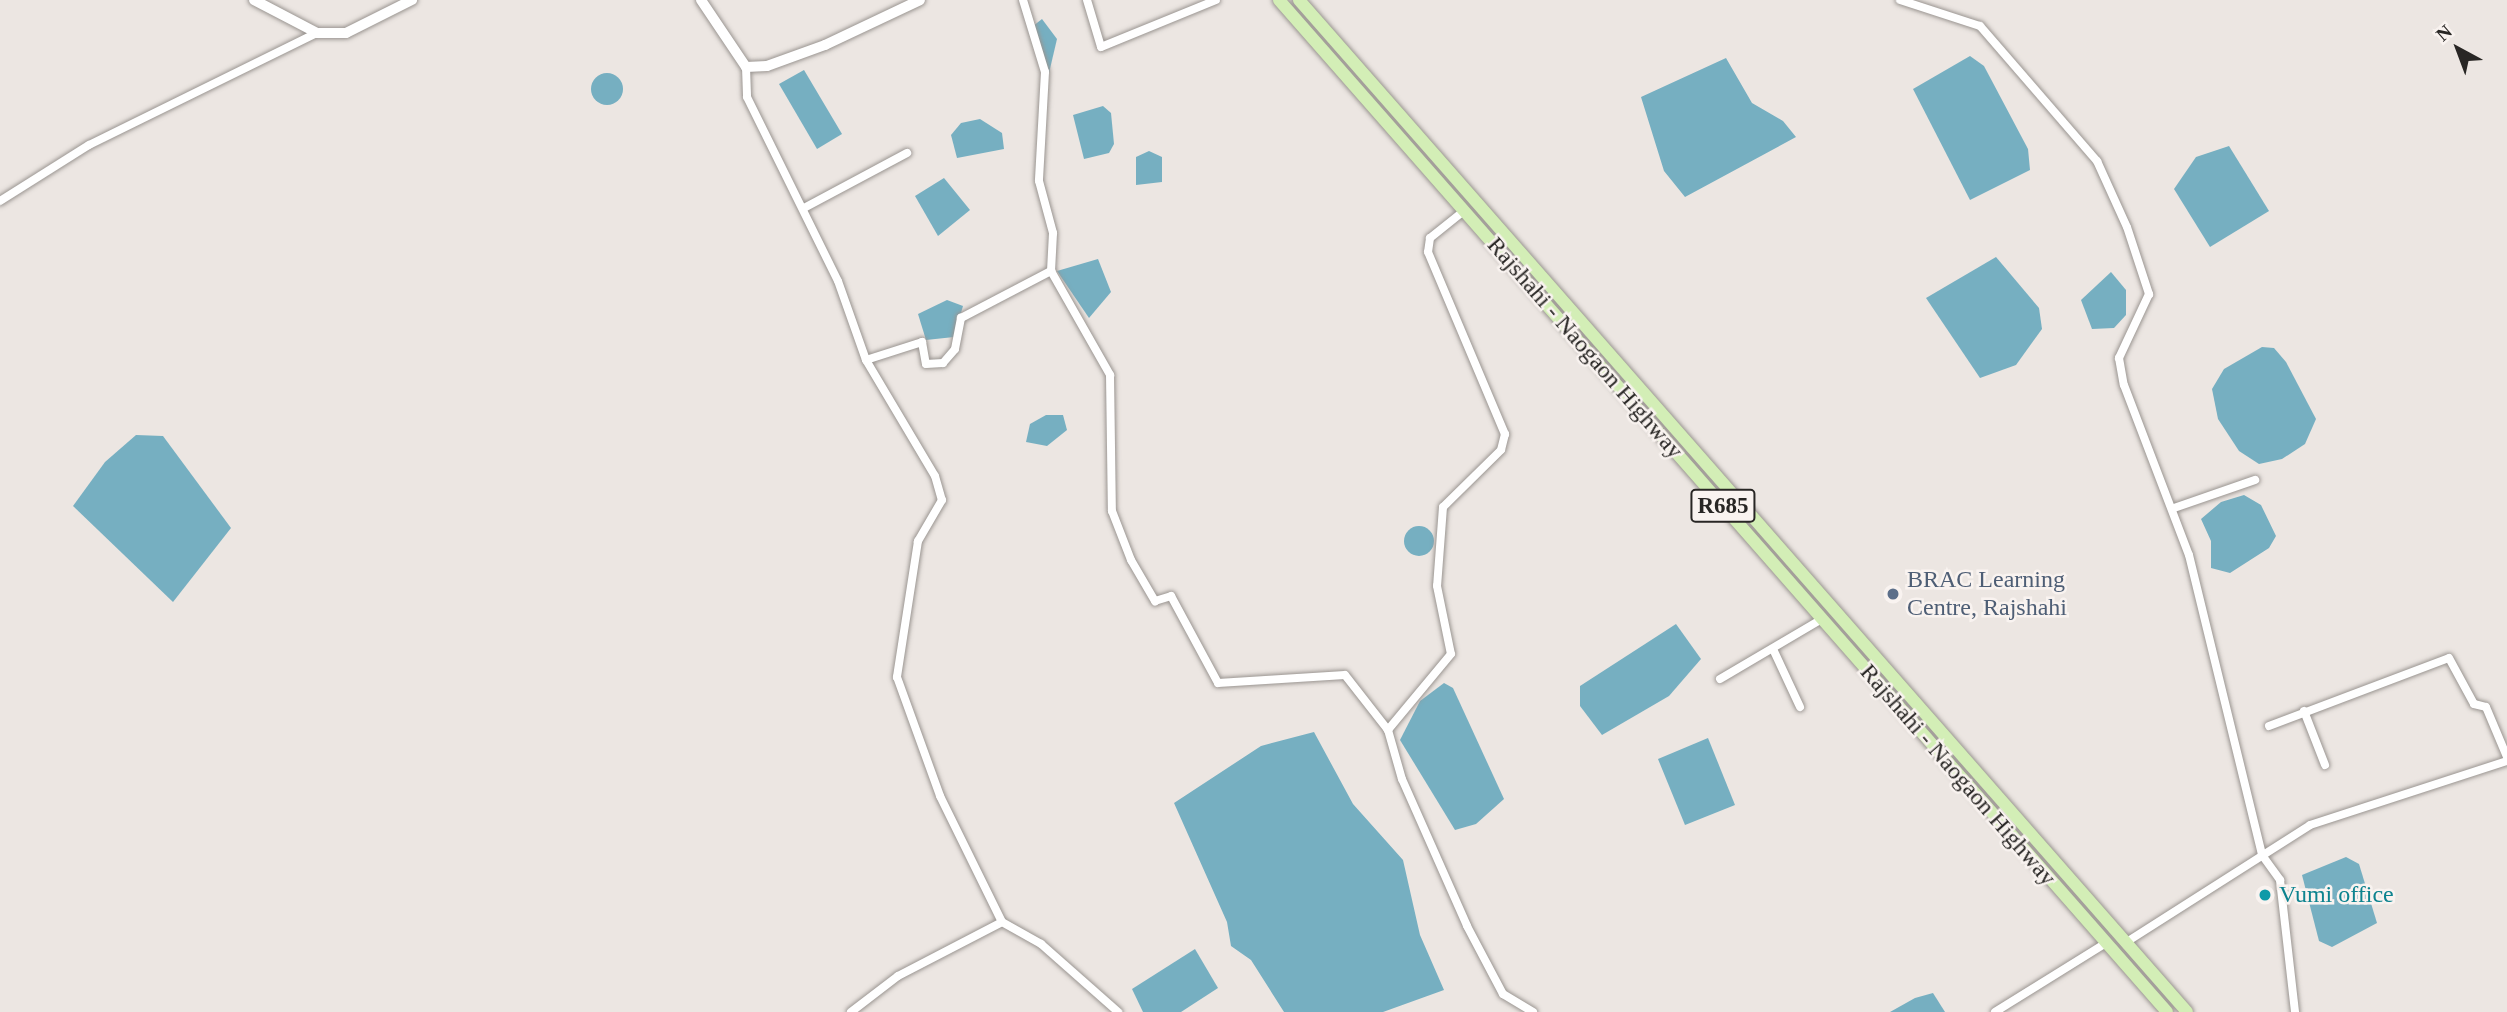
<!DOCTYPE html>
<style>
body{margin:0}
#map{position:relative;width:2507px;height:1012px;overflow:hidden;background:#ece6e2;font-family:"Times New Roman",serif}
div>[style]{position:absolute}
.water>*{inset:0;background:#76afc1}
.round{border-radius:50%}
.roads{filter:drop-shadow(0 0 2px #9a9591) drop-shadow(0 0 2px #9a9591)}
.minor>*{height:8px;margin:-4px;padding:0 4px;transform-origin:4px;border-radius:4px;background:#fff}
.secondary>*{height:10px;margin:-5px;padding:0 5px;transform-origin:5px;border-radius:5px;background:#fff}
.primary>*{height:12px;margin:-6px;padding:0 6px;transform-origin:6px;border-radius:6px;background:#d3eeb6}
.dots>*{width:19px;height:19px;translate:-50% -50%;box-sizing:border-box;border:4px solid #f9f3f0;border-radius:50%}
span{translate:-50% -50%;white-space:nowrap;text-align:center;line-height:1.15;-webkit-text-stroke:5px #f9f3f0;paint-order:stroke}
.shield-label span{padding:2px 5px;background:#f9f3f0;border:2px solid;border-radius:5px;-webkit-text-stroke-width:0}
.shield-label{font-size:23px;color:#282624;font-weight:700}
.street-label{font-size:24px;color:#282624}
.service-label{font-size:24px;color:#4e5e75}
.left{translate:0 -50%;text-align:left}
.culture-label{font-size:24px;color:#0d838f}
.north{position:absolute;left:2423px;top:14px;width:70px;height:70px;-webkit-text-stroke:5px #f9f3f0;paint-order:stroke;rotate:319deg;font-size:19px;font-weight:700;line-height:28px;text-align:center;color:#282624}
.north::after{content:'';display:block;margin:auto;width:24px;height:32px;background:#282624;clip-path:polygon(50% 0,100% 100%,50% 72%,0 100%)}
</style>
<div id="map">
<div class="water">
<div style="clip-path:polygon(1042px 19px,1057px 39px,1049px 73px,1028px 30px)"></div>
<div style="clip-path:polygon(1970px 56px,1984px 66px,2028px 149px,2030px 170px,1970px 200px,1913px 89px)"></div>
<div style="clip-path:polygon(1726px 58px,1752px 103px,1783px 121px,1796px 137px,1685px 197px,1664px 171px,1641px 97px)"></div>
<div style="clip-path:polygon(804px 70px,842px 134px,817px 149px,779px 84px)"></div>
<div class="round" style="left:591px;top:73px;width:32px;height:32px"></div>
<div style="clip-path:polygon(1103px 106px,1111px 113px,1114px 144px,1109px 153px,1084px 159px,1073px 115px)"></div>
<div style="clip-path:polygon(980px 119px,1002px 133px,1004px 149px,957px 158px,951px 135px,961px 123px)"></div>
<div style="clip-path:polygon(2229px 146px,2269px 211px,2210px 247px,2174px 189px,2196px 157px)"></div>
<div style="clip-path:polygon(1149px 151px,1162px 157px,1162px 182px,1136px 185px,1136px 157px)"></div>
<div style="clip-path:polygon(944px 178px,970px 210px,938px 236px,915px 196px)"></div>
<div style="clip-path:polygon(1996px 257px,2039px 308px,2042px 329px,2016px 365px,1980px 378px,1926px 298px)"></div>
<div style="clip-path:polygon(1098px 259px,1111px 292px,1089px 318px,1057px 271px)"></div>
<div style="clip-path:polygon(2111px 272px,2126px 290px,2126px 315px,2114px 328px,2092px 329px,2081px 300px)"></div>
<div style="clip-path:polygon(947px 300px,963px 306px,954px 337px,926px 340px,918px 314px)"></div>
<div style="clip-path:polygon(2262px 347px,2274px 348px,2286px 362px,2316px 419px,2305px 444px,2282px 459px,2259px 464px,2239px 451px,2218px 419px,2212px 389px,2224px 369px)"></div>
<div style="clip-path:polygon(1046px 415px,1063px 415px,1067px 430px,1047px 446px,1026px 442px,1030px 424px)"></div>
<div style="clip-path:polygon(136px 435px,163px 436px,231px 528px,173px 602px,73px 506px,105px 462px)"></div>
<div style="clip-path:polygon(2244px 495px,2261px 505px,2276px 536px,2269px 548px,2230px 573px,2211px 568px,2211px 541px,2201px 519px,2221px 502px)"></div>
<div class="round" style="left:1404px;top:526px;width:30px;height:30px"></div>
<div style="clip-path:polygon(1676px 624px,1701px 659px,1669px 696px,1602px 735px,1580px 706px,1580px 686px)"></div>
<div style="clip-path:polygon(1444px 683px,1453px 688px,1504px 799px,1476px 824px,1455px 830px,1400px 740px,1420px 701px)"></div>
<div style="clip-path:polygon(1314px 732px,1353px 804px,1403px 860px,1420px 935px,1444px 990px,1383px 1012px,1284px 1012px,1251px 960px,1231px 946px,1227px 922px,1174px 803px,1261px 746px)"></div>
<div style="clip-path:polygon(1708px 738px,1735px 805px,1685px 825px,1658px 759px)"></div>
<div style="clip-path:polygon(2346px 857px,2359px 864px,2377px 923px,2332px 947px,2319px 941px,2302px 875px)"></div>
<div style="clip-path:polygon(1195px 949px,1218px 988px,1181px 1012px,1143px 1012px,1132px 989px)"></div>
<div style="clip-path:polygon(1933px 993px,1945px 1012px,1890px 1012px,1915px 998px)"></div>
</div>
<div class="roads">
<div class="minor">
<div style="left:1023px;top:0;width:75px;rotate:73deg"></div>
<div style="left:1045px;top:72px;width:109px;rotate:93.2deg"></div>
<div style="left:1039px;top:181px;width:54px;rotate:74.9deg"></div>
<div style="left:1053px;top:233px;width:38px;rotate:93deg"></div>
<div style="left:1051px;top:271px;width:120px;rotate:60.4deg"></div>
<div style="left:1110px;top:375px;width:136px;rotate:89.2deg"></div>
<div style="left:1112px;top:511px;width:53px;rotate:68.8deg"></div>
<div style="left:1131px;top:560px;width:48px;rotate:59.7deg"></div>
<div style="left:1155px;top:601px;width:17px;rotate:-17deg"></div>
<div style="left:1171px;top:596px;width:99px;rotate:61.6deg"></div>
<div style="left:1218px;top:683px;width:127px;rotate:-3.6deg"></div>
<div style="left:1345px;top:675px;width:70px;rotate:52deg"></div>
<div style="left:1087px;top:0;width:49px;rotate:73.4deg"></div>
<div style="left:1101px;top:47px;width:124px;rotate:-22.2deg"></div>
<div style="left:1900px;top:0;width:84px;rotate:18deg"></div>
<div style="left:1980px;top:26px;width:179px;rotate:49.1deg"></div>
<div style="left:2097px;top:161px;width:72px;rotate:65.6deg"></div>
<div style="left:2127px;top:227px;width:71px;rotate:71.8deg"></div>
<div style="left:2149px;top:294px;width:71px;rotate:115.1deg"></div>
<div style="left:2119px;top:358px;width:27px;rotate:80deg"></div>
<div style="left:2124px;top:385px;width:182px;rotate:69.1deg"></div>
<div style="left:2189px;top:555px;width:309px;rotate:76.3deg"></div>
<div style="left:2262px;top:855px;width:31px;rotate:54deg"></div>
<div style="left:2280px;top:880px;width:133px;rotate:83.5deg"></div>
<div style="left:746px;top:67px;width:30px;rotate:88deg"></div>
<div style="left:747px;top:97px;width:205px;rotate:63.7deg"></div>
<div style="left:838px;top:281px;width:84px;rotate:70.5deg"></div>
<div style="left:866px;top:360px;width:135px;rotate:59.3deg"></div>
<div style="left:935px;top:476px;width:25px;rotate:74deg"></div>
<div style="left:942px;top:500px;width:48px;rotate:120.3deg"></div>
<div style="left:918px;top:541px;width:138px;rotate:98.8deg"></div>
<div style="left:897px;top:677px;width:127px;rotate:70.1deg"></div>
<div style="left:940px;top:796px;width:140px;rotate:63.8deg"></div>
<div style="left:1002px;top:922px;width:45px;rotate:29.4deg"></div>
<div style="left:1041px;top:944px;width:103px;rotate:41.4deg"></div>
<div style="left:0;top:201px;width:105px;rotate:-32.2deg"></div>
<div style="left:89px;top:145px;width:254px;rotate:-26.2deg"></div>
<div style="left:804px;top:208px;width:117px;rotate:-28.1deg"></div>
<div style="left:1465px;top:210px;width:45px;rotate:141.3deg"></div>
<div style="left:1430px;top:238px;width:14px;rotate:98deg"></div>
<div style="left:1428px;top:252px;width:198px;rotate:67.1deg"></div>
<div style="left:1505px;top:434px;width:16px;rotate:104deg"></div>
<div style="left:1501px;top:450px;width:81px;rotate:135.5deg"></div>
<div style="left:1443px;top:507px;width:79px;rotate:94.3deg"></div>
<div style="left:1437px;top:586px;width:69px;rotate:78.4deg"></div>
<div style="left:1451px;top:654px;width:99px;rotate:129.7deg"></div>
<div style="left:1388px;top:730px;width:51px;rotate:74.1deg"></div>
<div style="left:1402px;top:779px;width:161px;rotate:66.1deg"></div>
<div style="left:1467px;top:926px;width:77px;rotate:62.1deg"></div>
<div style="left:1503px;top:994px;width:35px;rotate:31deg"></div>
<div style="left:866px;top:360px;width:59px;rotate:-17.8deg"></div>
<div style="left:922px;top:342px;width:22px;rotate:80deg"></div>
<div style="left:926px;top:364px;width:17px;rotate:-3deg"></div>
<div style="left:943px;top:363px;width:18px;rotate:-49deg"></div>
<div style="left:955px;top:349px;width:32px;rotate:-79deg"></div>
<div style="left:961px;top:318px;width:102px;rotate:-27.6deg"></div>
<div style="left:2174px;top:508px;width:86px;rotate:-19.1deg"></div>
<div style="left:1773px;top:649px;width:64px;rotate:65deg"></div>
<div style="left:1720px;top:679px;width:118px;rotate:-30.5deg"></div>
<div style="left:2304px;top:711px;width:58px;rotate:68.7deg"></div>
<div style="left:2269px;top:726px;width:192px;rotate:-20.7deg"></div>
<div style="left:2449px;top:658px;width:52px;rotate:61.5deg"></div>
<div style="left:2474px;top:704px;width:12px;rotate:14deg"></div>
<div style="left:2486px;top:707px;width:54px;rotate:67.2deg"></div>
<div style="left:2125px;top:943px;width:219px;rotate:-32.5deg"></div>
<div style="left:2310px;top:825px;width:207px;rotate:-18deg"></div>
<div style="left:851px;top:1012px;width:59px;rotate:-37.5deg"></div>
<div style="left:898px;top:976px;width:117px;rotate:-27.4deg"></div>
<div style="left:1995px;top:1012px;width:131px;rotate:-31.9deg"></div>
</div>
<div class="secondary">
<div style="left:254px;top:0;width:71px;rotate:27.6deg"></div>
<div style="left:317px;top:33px;width:29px"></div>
<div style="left:346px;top:33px;width:74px;rotate:-26.6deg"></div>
<div style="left:701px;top:0;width:81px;rotate:56.1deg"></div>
<div style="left:746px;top:67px;width:21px;rotate:-3deg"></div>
<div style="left:767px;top:66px;width:62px;rotate:-19.9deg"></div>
<div style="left:825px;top:45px;width:105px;rotate:-25.3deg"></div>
</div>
<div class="primary">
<div style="left:1279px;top:0;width:1346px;rotate:48.73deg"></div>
<div style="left:1299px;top:0;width:1346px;rotate:48.73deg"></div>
</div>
</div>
<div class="dots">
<div style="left:1893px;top:594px;background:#5c6f8a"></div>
<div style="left:2265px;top:895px;background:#0f9aa8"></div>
</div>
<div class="shield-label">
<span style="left:1723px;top:506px">R685</span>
</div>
<div class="street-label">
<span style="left:1585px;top:348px;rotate:49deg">Rajshahi - Naogaon Highway</span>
<span style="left:1958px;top:775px;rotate:49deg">Rajshahi - Naogaon Highway</span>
</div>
<div class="service-label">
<span class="left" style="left:1907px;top:594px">BRAC Learning<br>Centre, Rajshahi</span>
</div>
<div class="culture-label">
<span class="left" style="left:2279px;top:895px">Vumi office</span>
</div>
<div class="north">N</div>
</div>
